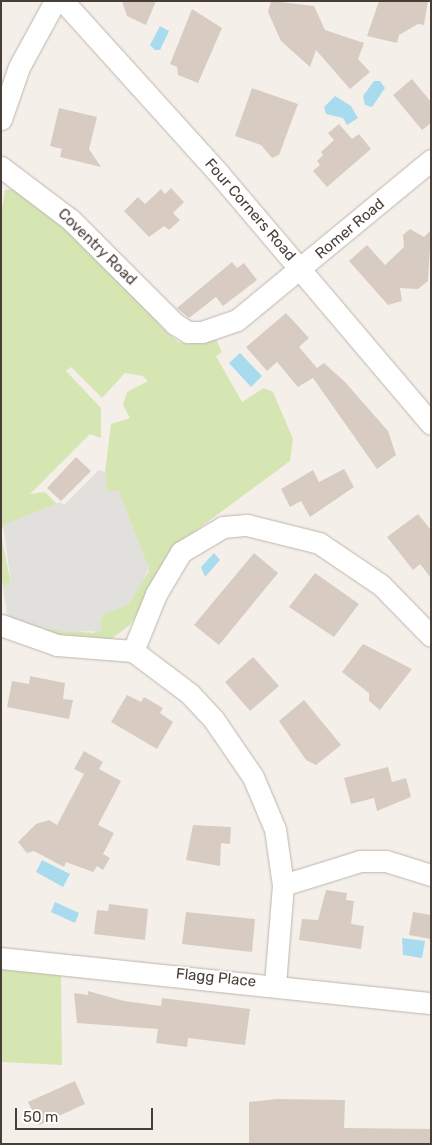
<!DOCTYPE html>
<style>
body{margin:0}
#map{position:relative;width:432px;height:1145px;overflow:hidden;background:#f4efe9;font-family:Rubik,sans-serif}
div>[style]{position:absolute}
.green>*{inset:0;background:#d6e6b3}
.parking>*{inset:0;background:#e2e0dd}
.water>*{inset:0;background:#a8dbee}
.building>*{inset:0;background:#d8ccc2}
.roads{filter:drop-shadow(0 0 1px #bfb5ac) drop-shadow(0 0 1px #bfb5ac)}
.minor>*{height:21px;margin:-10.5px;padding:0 10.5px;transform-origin:10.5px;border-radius:10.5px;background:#fff}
span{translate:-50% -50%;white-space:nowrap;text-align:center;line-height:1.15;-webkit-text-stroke:4px #fff;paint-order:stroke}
.street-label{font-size:15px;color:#473f37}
.frame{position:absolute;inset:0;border:2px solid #473f37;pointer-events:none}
.scale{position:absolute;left:15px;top:1108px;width:138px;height:22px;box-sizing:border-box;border:2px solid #473f37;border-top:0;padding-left:6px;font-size:15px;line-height:18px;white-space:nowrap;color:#473f37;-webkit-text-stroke:4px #fff;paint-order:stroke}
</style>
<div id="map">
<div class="green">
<div style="clip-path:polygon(15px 189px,29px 195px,154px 313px,159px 325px,178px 342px,189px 344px,215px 337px,222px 352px,216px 356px,242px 402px,264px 388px,273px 392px,293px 439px,290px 461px,179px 543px,130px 625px,111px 639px,67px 641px,37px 628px,94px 633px,103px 614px,128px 604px,149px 571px,118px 491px,107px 493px,105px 472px,111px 424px,130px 418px,123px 405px,127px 392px,148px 381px,143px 376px,125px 373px,102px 398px,71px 367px,66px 371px,101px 408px,101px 438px,90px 434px,30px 494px,45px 492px,57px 504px,1px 528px,1px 215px,5px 190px)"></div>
<div style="clip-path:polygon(1px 535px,11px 583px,3px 587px,1px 571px)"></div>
<div style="clip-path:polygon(1px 968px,61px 969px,62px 1065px,1px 1062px)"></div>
</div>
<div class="parking">
<div style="clip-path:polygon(99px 470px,105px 472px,107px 492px,118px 490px,149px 568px,141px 585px,128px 604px,101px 616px,101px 631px,64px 632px,8px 621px,3px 587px,11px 583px,3px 525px,60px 502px,64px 505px)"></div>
</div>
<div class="water">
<div style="clip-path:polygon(160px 26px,169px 31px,160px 50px,155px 50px,150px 45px)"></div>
<div style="clip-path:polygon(374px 81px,380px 81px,385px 88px,372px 107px,365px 105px,363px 96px)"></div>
<div style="clip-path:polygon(335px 96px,351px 106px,358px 118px,347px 125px,343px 118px,326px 114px,324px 107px)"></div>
<div style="clip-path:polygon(240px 353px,262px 376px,251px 387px,229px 363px)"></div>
<div style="clip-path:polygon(214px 553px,220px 560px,205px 577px,201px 567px)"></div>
<div style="clip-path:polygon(42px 860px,70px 874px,63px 887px,36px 872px)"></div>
<div style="clip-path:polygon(55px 902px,79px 913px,75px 923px,51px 912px)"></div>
<div style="clip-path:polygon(402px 938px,425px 941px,422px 958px,403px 955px)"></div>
</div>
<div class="building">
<div style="clip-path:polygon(122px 1px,156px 1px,146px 25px,127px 16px)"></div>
<div style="clip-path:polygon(271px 1px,314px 6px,325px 30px,364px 43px,358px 59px,370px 72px,350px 89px,316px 50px,310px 67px,281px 41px,268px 12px)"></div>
<div style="clip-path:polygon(379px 1px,428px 1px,424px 25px,418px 24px,399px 35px,397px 43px,367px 36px)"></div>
<div style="clip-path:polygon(192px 9px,222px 28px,198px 83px,178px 75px,177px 67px,170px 64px)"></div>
<div style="clip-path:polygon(412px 79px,431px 102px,431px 123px,422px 130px,393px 95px)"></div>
<div style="clip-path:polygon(252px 88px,298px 104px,279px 155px,272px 158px,261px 145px,235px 136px)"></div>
<div style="clip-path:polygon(59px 108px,97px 117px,89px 149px,101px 167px,60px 157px,62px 149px,50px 146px)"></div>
<div style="clip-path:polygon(339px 124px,352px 139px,359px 134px,371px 149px,327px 187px,313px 171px,320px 165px,317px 161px,323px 155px,321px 152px,334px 140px,328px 133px)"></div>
<div style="clip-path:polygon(171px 188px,184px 202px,173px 213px,180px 220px,169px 230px,164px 226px,149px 237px,124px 211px,138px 197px,145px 204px,161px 189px,165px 194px)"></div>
<div style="clip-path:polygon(410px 229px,424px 237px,431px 230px,428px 281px,418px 289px,400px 288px,402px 301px,388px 305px,349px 261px,367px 245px,385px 265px,404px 247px,403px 235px)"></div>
<div style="clip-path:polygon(232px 262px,237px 268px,244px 263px,257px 280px,223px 306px,216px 297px,189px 318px,177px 308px)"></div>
<div style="clip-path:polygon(286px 313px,309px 338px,299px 347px,317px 368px,324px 363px,345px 382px,388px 431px,396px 455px,377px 469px,313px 378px,298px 387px,277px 362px,267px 371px,246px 347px)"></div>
<div style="clip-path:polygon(76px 457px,91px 471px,61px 501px,47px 488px)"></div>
<div style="clip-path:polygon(344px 469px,354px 487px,310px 517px,301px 501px,290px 507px,281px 489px,313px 470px,319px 482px)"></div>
<div style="clip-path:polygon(418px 514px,431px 530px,431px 578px,420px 564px,413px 570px,387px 537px)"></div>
<div style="clip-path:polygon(254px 553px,278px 573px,219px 645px,194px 625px)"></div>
<div style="clip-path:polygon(315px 573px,359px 604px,334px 637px,289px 607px)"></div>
<div style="clip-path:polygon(363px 644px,412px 669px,380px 710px,369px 701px,369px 693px,342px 672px)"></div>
<div style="clip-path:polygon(253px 657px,279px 686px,250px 711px,225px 682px)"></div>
<div style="clip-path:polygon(30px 676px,65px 683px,63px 699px,73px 700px,69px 719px,7px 707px,12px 681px,29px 684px)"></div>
<div style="clip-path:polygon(127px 695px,141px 702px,144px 697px,163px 708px,160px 713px,173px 722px,157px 749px,111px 722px)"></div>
<div style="clip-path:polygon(304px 700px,341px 745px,316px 765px,306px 760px,279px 721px)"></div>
<div style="clip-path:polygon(84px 751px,103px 762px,99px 769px,121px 781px,98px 825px,114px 833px,103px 854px,110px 858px,103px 870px,97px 866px,93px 872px,66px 862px,64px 867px,34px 851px,27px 853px,18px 842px,36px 824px,49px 820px,57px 825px,84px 774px,74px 769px)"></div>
<div style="clip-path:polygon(388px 767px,392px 782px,406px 778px,411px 797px,377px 811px,374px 798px,351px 804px,344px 778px)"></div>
<div style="clip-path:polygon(193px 825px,231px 827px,230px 844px,221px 843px,220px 866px,186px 860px)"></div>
<div style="clip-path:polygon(326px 890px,347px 893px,346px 900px,354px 901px,351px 924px,364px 926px,361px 949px,299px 940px,302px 919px,318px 920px)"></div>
<div style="clip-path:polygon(109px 904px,148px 909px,145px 940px,94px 934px,97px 910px,108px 911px)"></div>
<div style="clip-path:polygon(186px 912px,255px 919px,252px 952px,182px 944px)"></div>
<div style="clip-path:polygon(413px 912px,431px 915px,431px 939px,409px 935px)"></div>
<div style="clip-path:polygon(88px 991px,124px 1001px,161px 1006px,162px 998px,250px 1009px,245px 1045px,188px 1038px,187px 1047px,156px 1043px,158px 1029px,77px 1023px,74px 993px,88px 995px)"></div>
<div style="clip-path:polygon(75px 1081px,85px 1104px,39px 1125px,28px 1102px)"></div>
<div style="clip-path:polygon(276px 1099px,345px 1100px,344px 1128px,431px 1129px,431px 1144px,249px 1144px,249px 1102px)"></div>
</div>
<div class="roads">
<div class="minor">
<div style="left:63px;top:1px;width:234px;rotate:47.9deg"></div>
<div style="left:220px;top:175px;width:326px;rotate:49.7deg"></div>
<div style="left:1px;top:119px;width:55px;rotate:-70.9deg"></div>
<div style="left:19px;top:67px;width:75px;rotate:-61.4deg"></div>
<div style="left:1px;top:167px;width:88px;rotate:37.1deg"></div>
<div style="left:71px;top:220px;width:147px;rotate:45deg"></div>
<div style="left:175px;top:324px;width:15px;rotate:32deg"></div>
<div style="left:188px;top:332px;width:14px"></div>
<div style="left:202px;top:332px;width:37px;rotate:-19deg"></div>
<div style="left:237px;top:320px;width:251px;rotate:-39.5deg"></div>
<div style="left:1px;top:625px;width:59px;rotate:19.7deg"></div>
<div style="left:57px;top:645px;width:76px;rotate:4.5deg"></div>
<div style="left:133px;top:651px;width:71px;rotate:37deg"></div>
<div style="left:190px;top:694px;width:35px;rotate:47deg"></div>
<div style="left:214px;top:720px;width:69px;rotate:55.6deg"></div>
<div style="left:253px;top:777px;width:56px;rotate:67.1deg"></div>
<div style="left:275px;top:829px;width:57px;rotate:81.9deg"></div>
<div style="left:283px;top:885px;width:99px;rotate:94.6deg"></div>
<div style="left:133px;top:651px;width:61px;rotate:-68deg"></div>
<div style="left:156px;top:594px;width:49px;rotate:-59.2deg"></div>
<div style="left:181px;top:552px;width:49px;rotate:-30.8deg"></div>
<div style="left:223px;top:527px;width:24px;rotate:-5deg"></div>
<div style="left:247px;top:525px;width:74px;rotate:14deg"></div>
<div style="left:319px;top:543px;width:75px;rotate:34.1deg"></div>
<div style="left:381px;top:585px;width:71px;rotate:45.6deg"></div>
<div style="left:283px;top:885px;width:81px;rotate:-17.3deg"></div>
<div style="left:360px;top:861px;width:26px"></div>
<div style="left:386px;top:861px;width:47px;rotate:17.3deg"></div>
<div style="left:1px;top:958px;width:432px;rotate:6deg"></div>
</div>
</div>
<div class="street-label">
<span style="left:250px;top:210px;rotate:49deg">Four Corners Road</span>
<span style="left:350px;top:229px;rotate:-40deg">Romer Road</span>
<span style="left:97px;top:247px;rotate:44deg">Coventry Road</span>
<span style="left:216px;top:978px;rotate:6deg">Flagg Place</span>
</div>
<div class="frame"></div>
<div class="scale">50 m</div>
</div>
